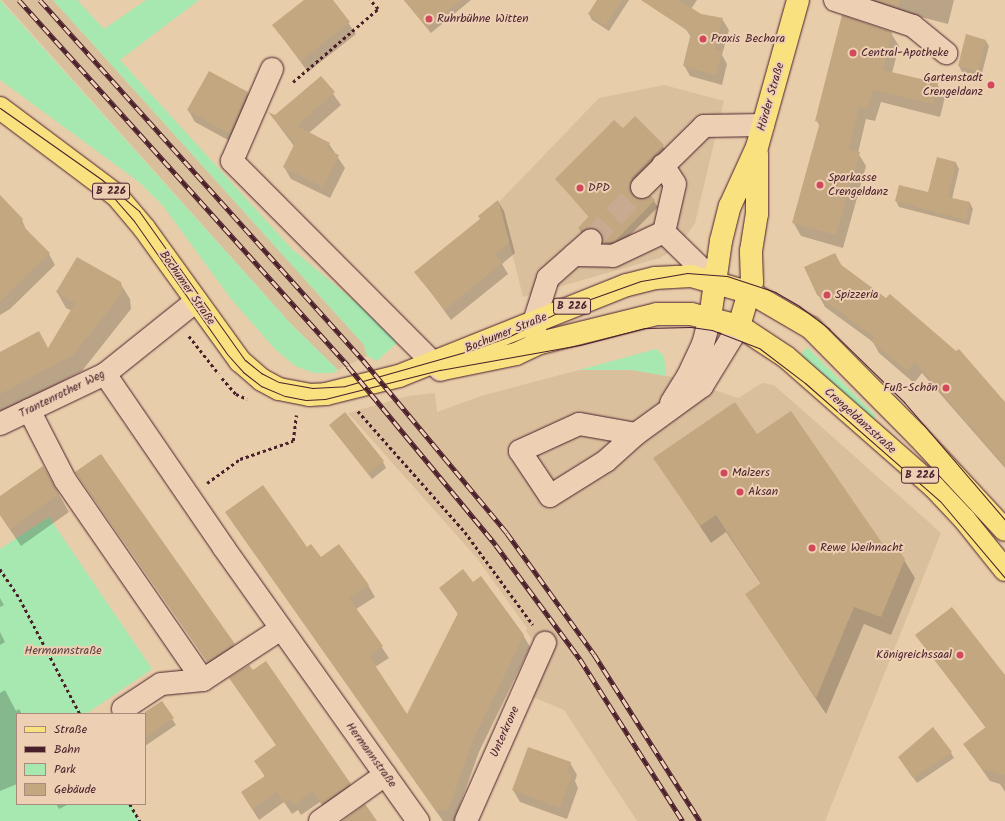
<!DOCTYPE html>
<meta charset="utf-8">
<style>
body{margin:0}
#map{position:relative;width:1005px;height:821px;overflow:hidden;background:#e8cdaa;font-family:Kalam,sans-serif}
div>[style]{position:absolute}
.built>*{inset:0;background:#dabf9c}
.green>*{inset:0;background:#a7e8b1}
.shadow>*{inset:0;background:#0003}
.building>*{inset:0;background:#c3a781}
.minor-tunnel>*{height:22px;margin-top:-11px;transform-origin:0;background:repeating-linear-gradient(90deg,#c8aa91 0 22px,transparent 0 33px)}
.path>*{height:2.5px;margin-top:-1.25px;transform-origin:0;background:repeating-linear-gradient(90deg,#4a1f2b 0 3px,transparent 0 6px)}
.roads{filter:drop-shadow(0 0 1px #4a1f2b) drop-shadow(0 0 1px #4a1f2b)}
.minor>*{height:22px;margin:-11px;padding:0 11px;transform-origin:11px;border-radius:11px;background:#edd0b4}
.major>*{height:22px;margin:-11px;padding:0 11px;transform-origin:11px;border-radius:11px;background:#fae180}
.tram>*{height:1px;margin:-0.5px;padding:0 0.5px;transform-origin:0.5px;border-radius:0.5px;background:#4a1f2b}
.rail>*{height:4.5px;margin-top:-2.25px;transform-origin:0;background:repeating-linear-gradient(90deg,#edd0b4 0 9px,#4a1f2b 0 18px);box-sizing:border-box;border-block:1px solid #4a1f2b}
.dots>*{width:11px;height:11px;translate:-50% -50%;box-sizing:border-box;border:2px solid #edd0b4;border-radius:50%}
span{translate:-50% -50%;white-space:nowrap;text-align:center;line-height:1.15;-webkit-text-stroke:4px #edd0b4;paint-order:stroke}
.shield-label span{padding:1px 3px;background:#edd0b4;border:1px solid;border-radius:3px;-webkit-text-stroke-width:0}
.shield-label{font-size:11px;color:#4a1f2b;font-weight:700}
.poi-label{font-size:12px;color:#4a1f2b}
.left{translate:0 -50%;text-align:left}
.right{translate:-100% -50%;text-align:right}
.street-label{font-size:12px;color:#4a1f2b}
.park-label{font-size:12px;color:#583d3f}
.legend{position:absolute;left:16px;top:713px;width:130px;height:92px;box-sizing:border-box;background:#edd0b4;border:1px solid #ac897d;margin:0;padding:5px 7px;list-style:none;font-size:12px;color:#4a1f2b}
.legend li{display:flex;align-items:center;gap:8px;height:20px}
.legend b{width:20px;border:1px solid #ac897d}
</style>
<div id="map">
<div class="built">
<div style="clip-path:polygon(2px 0,53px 0,364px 345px,367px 356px,338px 370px,291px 324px)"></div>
<div style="clip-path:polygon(664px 85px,724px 101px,695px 223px,679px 246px,660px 258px,523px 297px,499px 202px,599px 98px)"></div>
<div style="clip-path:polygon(579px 370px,632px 370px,657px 374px,682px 379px,738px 398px,762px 383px,774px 385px,941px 533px,825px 821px,637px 821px,564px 710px,533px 697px,535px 643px,526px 631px,527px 628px,476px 557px,348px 413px,408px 396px,435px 393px,437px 412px,481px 396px)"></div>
</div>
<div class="green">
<div style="clip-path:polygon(0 0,291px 324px,338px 370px,333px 373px,314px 373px,295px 366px,275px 349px,231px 299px,164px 207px,139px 182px,0 80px)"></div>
<div style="clip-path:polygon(53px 0,77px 0,104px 29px,146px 0,199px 0,120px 60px,292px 249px,394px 334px,398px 342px,377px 361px,367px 356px,364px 345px)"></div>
<div style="clip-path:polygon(807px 347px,876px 416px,874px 419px,801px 355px)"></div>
<div style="clip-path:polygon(656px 349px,664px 356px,666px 376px,632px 370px,579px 370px)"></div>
<div style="clip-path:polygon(49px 517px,152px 669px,86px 714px,17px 714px,17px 804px,131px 804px,140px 821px,0 821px,0 549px)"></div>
</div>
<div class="shadow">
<div style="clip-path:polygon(306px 0,332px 0,356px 34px,308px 72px,274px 26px)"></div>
<div style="clip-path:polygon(404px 0,471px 0,431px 33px)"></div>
<div style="clip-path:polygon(598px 0,629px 0,609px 31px,592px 20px,589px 14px)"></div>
<div style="clip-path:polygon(667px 0,697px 0,691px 9px,701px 15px,722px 19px,729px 30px,722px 55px,727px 64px,722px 85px,690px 76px,684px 65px,691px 37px)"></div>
<div style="clip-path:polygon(855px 0,954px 0,948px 24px)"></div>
<div style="clip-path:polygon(891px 33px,899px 46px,892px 73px,937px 84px,945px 97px,940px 117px,881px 102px,875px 121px,866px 119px,858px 153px,866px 166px,843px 248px,801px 236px,793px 222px,820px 127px,817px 121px)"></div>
<div style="clip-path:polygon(986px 41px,989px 46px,981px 77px,962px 72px,959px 66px)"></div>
<div style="clip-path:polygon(321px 77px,341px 105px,309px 133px,329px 144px,345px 168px,330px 198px,291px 179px,284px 167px,294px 146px,270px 114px,275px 116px)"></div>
<div style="clip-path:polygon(247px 93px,254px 105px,237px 145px,195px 122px,188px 110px)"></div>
<div style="clip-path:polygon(635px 117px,667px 151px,633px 191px,635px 197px,645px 200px,651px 197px,658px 207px,618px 247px,607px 249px,599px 234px,582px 234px,579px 228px,589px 217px,556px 179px,623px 130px)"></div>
<div style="clip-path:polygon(938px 158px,956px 163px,959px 169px,952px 199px,970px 203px,973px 209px,969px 225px,899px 207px,896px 201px,929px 193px)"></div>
<div style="clip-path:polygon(0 195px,22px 220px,27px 232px,49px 254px,55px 265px,10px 309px,0 315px)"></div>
<div style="clip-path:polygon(498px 201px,504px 211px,515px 253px,502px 264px,508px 274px,451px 320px,416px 272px,482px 220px)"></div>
<div style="clip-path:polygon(835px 254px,842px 266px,1005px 404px,1005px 468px,922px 373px,914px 383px,879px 353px,873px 342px,825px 307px,818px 294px)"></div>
<div style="clip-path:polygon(120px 283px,130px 299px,131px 309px,82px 371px,0 415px,0 353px,49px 350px,72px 311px,66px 308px,57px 292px)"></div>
<div style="clip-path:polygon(330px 425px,383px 462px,386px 468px,372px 479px)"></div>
<div style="clip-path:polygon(757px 436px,887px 552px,904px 560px,915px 578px,891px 635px,864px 624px,826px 714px,757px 611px,761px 584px,726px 532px,711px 543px,655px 458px)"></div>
<div style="clip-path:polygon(100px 455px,244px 662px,219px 679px,76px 472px)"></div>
<div style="clip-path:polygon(43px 467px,69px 512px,21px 546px,0 515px,0 497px)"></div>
<div style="clip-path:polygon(233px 523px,307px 549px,368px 585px,375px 597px,356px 609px,389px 658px,375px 667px,407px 716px,458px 614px,440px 588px,473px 584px,523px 635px,530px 647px,479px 752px,454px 821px,443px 821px)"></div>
<div style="clip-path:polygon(0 598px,4px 605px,0 607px)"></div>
<div style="clip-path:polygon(0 632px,5px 642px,0 645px)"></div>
<div style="clip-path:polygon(916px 635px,1005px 678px,1005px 792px,1000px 784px,990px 781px,964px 744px,986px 728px)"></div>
<div style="clip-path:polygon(230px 678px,350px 784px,356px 795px,329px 815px,320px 802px,301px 815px,298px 810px,292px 814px,284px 802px,259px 820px,242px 793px,265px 777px,256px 761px,277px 746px)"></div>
<div style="clip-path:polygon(5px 690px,16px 711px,19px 709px,22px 714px,17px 714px,17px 784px,0 791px,0 693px)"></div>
<div style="clip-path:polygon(161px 702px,176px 725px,145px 746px,144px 714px)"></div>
<div style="clip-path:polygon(951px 753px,954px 758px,917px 783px,903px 763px)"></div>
<div style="clip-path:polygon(570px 763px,577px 775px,575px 781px,578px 788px,567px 819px,520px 802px,513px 790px)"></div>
<div style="clip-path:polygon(56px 804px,69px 804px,59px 809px)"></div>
</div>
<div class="building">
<div style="clip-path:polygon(304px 0,333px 0,350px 22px,301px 61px,272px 25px)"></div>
<div style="clip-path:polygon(404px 0,461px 0,427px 28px)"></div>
<div style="clip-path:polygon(597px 0,622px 0,605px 26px,588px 14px)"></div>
<div style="clip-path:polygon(641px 0,679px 0,701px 14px,723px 18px,715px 49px,722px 52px,716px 75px,683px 66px,691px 33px)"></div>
<div style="clip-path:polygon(875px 0,900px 0,898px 8px)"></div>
<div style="clip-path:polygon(842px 15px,892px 32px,883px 70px,938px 83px,933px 104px,873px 90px,868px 109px,859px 107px,849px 149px,860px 152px,836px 235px,792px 223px,820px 122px,815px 121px)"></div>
<div style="clip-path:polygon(966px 34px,986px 40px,978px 71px,958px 66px)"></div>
<div style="clip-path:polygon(209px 71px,248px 92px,230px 134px,187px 110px)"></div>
<div style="clip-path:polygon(321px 76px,335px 92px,297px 126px,330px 143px,326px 149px,339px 155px,323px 187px,283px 167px,295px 143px,268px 112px,275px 115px)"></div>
<div style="clip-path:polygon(635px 116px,664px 145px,632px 177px,630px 190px,638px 199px,651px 196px,655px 200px,615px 241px,603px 243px,601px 232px,595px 228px,588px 228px,582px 231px,578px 228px,589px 216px,555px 179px,614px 120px,623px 128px)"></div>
<div style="clip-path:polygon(937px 157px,956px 162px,948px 197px,970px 202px,966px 220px,895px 201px,899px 185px,928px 192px)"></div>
<div style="clip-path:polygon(0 195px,23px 219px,20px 223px,50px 253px,0 302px)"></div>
<div style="clip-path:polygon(498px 200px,509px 242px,495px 254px,502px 263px,445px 310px,414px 272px,480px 219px,478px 216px)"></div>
<div style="clip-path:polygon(835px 253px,840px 264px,886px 298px,890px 294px,956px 351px,959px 349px,1005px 402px,1005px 466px,915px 362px,907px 371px,871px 341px,874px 337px,817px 295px,804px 267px)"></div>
<div style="clip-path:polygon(77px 257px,121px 282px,123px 292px,73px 355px,0 394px,0 352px,39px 331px,48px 348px,75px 303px,56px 292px)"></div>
<div style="clip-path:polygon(735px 402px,757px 434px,791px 411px,887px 550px,895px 545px,905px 559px,881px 617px,854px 607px,816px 698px,745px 594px,761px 583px,716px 515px,700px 526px,653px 458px)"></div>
<div style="clip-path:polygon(345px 412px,384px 461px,368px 474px,329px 425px)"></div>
<div style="clip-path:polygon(101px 454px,235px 644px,208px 662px,75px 472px)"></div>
<div style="clip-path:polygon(43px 466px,59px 494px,10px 529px,0 514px,0 496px)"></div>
<div style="clip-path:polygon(263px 485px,307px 547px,311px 544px,321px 557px,339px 544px,369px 585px,349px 598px,383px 646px,369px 656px,407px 714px,458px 613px,439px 588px,463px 569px,473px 582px,481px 576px,524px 635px,473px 740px,448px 810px,436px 811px,225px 512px)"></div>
<div style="clip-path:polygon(952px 607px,1005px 675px,1005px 775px,982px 769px,963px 744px,986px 727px,915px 635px)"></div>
<div style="clip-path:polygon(266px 661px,351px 784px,322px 804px,313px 791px,294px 805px,290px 800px,285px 804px,277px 792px,252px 809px,241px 792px,265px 776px,254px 761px,276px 745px,229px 678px,249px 665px,253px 670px)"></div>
<div style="clip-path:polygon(162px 701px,174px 718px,145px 738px,145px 712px)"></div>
<div style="clip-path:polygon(933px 727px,952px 752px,913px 778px,898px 757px)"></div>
<div style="clip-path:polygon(528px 747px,571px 762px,567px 773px,572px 775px,560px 808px,512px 790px)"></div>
<div style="clip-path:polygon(365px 804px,377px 821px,342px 821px)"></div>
</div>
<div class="minor-tunnel">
<div style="left:591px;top:240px;width:74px;rotate:-46.1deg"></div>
</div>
<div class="path">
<div style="left:293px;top:82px;width:112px;rotate:-40.7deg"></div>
<div style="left:378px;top:9px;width:12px;rotate:-132deg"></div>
<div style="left:189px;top:336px;width:48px;rotate:51.7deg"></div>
<div style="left:222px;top:378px;width:21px;rotate:49deg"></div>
<div style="left:236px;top:394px;width:12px;rotate:24deg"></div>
<div style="left:358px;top:411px;width:162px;rotate:48.5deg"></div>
<div style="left:465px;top:532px;width:115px;rotate:53.8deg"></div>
<div style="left:207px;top:483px;width:41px;rotate:-36deg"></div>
<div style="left:240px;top:459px;width:56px;rotate:-18.8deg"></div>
<div style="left:293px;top:441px;width:26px;rotate:-83deg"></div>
<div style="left:0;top:569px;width:36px;rotate:56deg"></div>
<div style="left:20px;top:599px;width:130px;rotate:62.4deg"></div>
<div style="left:130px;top:804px;width:20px;rotate:60deg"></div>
</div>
<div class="roads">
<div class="minor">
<div style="left:835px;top:0;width:82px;rotate:18.4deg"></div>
<div style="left:913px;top:26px;width:43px;rotate:39.3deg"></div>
<div style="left:272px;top:69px;width:100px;rotate:113.5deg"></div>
<div style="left:232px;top:161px;width:295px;rotate:45.1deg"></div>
<div style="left:663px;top:165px;width:22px;rotate:58deg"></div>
<div style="left:675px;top:184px;width:49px;rotate:102.9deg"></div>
<div style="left:664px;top:232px;width:73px;rotate:44.4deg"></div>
<div style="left:642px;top:187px;width:87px;rotate:-44.5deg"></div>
<div style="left:704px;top:126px;width:59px;rotate:-1deg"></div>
<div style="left:574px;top:255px;width:39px;rotate:1deg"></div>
<div style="left:613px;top:256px;width:56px;rotate:-25.2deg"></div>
<div style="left:537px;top:337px;width:13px;rotate:-108deg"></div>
<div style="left:533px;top:325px;width:49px;rotate:-72.3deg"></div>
<div style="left:548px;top:278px;width:57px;rotate:-41.5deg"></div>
<div style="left:105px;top:374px;width:211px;rotate:55.6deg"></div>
<div style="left:224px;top:548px;width:335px;rotate:54.6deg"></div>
<div style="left:671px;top:403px;width:32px;rotate:-58deg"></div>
<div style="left:688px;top:376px;width:35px;rotate:-65deg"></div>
<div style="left:703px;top:344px;width:27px;rotate:-75deg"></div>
<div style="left:29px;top:410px;width:79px;rotate:62.8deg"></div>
<div style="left:65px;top:480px;width:243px;rotate:55.4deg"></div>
<div style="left:203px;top:680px;width:93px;rotate:-33.2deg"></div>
<div style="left:0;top:424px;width:116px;rotate:-25.5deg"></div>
<div style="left:105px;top:374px;width:117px;rotate:-38.7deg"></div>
<div style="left:636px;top:434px;width:58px;rotate:-170deg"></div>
<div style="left:579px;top:424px;width:65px;rotate:155.4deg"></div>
<div style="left:520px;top:451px;width:54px;rotate:56.3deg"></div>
<div style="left:550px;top:496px;width:66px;rotate:-32deg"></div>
<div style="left:606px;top:461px;width:40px;rotate:-42deg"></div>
<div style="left:636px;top:434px;width:82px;rotate:-36deg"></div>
<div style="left:702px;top:386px;width:70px;rotate:-58.3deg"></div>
<div style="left:123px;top:709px;width:45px;rotate:-33.3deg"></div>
<div style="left:161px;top:684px;width:42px;rotate:-5.4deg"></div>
<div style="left:320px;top:821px;width:80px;rotate:-35.3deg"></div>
<div style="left:466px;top:821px;width:195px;rotate:-66.1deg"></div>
</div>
<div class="major">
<div style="left:0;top:108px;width:146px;rotate:36.9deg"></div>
<div style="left:117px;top:196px;width:42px;rotate:49.8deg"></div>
<div style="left:144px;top:228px;width:164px;rotate:54.2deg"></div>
<div style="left:240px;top:361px;width:29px;rotate:41deg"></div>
<div style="left:262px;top:380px;width:19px;rotate:28deg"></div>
<div style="left:279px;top:389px;width:31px;rotate:11deg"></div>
<div style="left:309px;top:395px;width:17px;rotate:-3deg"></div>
<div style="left:326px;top:394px;width:75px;rotate:-13.9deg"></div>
<div style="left:399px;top:376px;width:245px;rotate:-21.8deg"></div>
<div style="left:627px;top:285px;width:29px;rotate:-14deg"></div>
<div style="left:655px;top:278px;width:36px;rotate:-3deg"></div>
<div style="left:691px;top:276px;width:62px;rotate:15.8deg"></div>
<div style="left:751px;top:293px;width:69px;rotate:30.3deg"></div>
<div style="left:811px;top:328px;width:151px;rotate:45.3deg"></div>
<div style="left:917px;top:435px;width:129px;rotate:47.2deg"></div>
<div style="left:710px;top:318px;width:78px;rotate:-81.9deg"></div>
<div style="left:721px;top:241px;width:36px;rotate:-76deg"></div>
<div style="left:730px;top:206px;width:65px;rotate:-65.4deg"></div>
<div style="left:757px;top:147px;width:153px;rotate:-74.4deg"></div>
<div style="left:739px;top:326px;width:46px;rotate:-73.5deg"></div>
<div style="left:752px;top:282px;width:31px;rotate:-92deg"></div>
<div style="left:751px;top:251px;width:37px;rotate:-81deg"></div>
<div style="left:757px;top:214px;width:60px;rotate:-90deg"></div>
<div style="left:443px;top:369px;width:75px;rotate:-11.6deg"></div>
<div style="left:516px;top:354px;width:26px;rotate:-25deg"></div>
<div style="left:540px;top:343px;width:121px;rotate:-13.9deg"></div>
<div style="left:657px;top:314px;width:34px"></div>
<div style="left:691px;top:314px;width:49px;rotate:14deg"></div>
<div style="left:739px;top:326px;width:56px;rotate:33.4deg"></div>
<div style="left:786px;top:357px;width:197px;rotate:41.3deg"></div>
<div style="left:934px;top:487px;width:45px;rotate:46.8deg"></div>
<div style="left:965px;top:520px;width:64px;rotate:51.3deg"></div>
</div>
</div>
<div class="tram">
<div style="left:0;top:108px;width:123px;rotate:35.1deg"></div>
<div style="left:101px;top:179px;width:50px;rotate:40.1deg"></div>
<div style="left:139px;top:211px;width:183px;rotate:54.6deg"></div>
<div style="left:245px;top:360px;width:21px;rotate:39deg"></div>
<div style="left:261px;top:373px;width:20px;rotate:27deg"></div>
<div style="left:279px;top:382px;width:34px;rotate:10deg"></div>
<div style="left:312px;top:388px;width:33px;rotate:-3deg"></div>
<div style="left:345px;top:386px;width:132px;rotate:-15.8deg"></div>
<div style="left:472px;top:350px;width:38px;rotate:-20deg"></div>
<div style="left:508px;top:337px;width:70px;rotate:-26.2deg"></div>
<div style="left:571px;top:306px;width:74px;rotate:-19.7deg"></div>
<div style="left:641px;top:281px;width:47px;rotate:-9.9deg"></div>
<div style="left:687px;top:273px;width:40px;rotate:4.3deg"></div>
<div style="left:727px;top:276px;width:51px;rotate:18.4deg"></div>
<div style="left:775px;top:292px;width:28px;rotate:30deg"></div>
<div style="left:799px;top:306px;width:38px;rotate:37deg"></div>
<div style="left:829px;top:329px;width:105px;rotate:44.2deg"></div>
<div style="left:904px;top:402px;width:155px;rotate:49.4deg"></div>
<div style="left:107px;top:190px;width:41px;rotate:48.9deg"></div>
<div style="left:134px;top:221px;width:162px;rotate:55deg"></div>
<div style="left:227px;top:354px;width:24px;rotate:48deg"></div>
<div style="left:243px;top:372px;width:23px;rotate:38deg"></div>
<div style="left:261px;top:386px;width:26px;rotate:23deg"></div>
<div style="left:285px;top:396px;width:21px;rotate:11deg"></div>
<div style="left:306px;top:400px;width:19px;rotate:-3deg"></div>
<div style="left:325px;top:399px;width:119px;rotate:-14.2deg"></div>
<div style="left:440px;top:370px;width:142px;rotate:-10.1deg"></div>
<div style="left:580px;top:345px;width:67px;rotate:-14.7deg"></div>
<div style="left:645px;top:328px;width:46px;rotate:-1.2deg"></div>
<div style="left:691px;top:327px;width:21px;rotate:8deg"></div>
<div style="left:712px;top:330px;width:50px;rotate:21deg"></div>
<div style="left:759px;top:348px;width:58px;rotate:37.3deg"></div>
<div style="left:805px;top:383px;width:179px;rotate:41.2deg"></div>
<div style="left:940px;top:501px;width:101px;rotate:49.8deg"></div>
</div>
<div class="rail">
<div style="left:19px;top:0;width:492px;rotate:48deg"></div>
<div style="left:348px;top:366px;width:232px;rotate:50.4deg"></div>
<div style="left:496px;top:545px;width:142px;rotate:53.6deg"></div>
<div style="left:580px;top:659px;width:192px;rotate:57.6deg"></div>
<div style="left:40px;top:0;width:484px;rotate:48.1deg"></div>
<div style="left:363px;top:360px;width:225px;rotate:50.2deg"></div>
<div style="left:507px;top:533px;width:149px;rotate:54.3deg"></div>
<div style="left:594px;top:654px;width:198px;rotate:57.6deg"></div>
</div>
<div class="dots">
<div style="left:429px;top:19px;background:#d1495b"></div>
<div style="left:703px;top:39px;background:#d1495b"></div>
<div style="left:853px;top:53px;background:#d1495b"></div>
<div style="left:991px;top:85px;background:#d1495b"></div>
<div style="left:820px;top:185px;background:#d1495b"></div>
<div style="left:580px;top:188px;background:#d1495b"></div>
<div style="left:827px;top:295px;background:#d1495b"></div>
<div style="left:946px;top:388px;background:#d1495b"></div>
<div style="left:724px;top:473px;background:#d1495b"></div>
<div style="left:740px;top:492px;background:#d1495b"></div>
<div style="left:812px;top:548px;background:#d1495b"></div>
<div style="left:960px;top:655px;background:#d1495b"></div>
</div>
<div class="shield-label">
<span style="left:111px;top:191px">B 226</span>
<span style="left:572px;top:306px">B 226</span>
<span style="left:920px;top:475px">B 226</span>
</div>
<div class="poi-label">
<span class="left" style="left:437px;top:19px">Ruhrbühne Witten</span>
<span class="left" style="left:711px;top:39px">Praxis Bechara</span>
<span class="left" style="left:861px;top:53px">Central-Apotheke</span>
<span class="right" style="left:983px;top:85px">Gartenstadt<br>Crengeldanz</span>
<span class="left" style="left:828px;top:185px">Sparkasse<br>Crengeldanz</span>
<span class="left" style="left:588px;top:188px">DPD</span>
<span class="left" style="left:835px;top:295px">Spizzeria</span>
<span class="right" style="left:938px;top:388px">Fuß-Schön</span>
<span class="left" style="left:732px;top:473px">Malzers</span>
<span class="left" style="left:748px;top:492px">Aksan</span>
<span class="left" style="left:820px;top:548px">Rewe Weihnacht</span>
<span class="right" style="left:952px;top:655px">Königreichssaal</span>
</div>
<div class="street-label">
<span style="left:771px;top:97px;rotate:-74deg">Hörder Straße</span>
<span style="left:187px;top:288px;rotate:55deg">Bochumer Straße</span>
<span style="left:506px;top:333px;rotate:-22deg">Bochumer Straße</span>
<span style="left:62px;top:394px;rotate:-26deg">Trantenrother Weg</span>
<span style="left:860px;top:421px;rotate:42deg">Crengeldanzstraße</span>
<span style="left:505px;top:732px;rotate:-66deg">Unterkrone</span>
<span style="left:371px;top:755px;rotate:54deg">Hermannstraße</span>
</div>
<div class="park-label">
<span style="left:63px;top:651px">Hermannstraße</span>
</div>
<ul class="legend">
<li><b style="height:5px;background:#fae180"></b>Straße</li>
<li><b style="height:5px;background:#4a1f2b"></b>Bahn</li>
<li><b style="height:11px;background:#a7e8b1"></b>Park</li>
<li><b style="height:11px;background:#c3a781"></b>Gebäude</li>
</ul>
</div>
